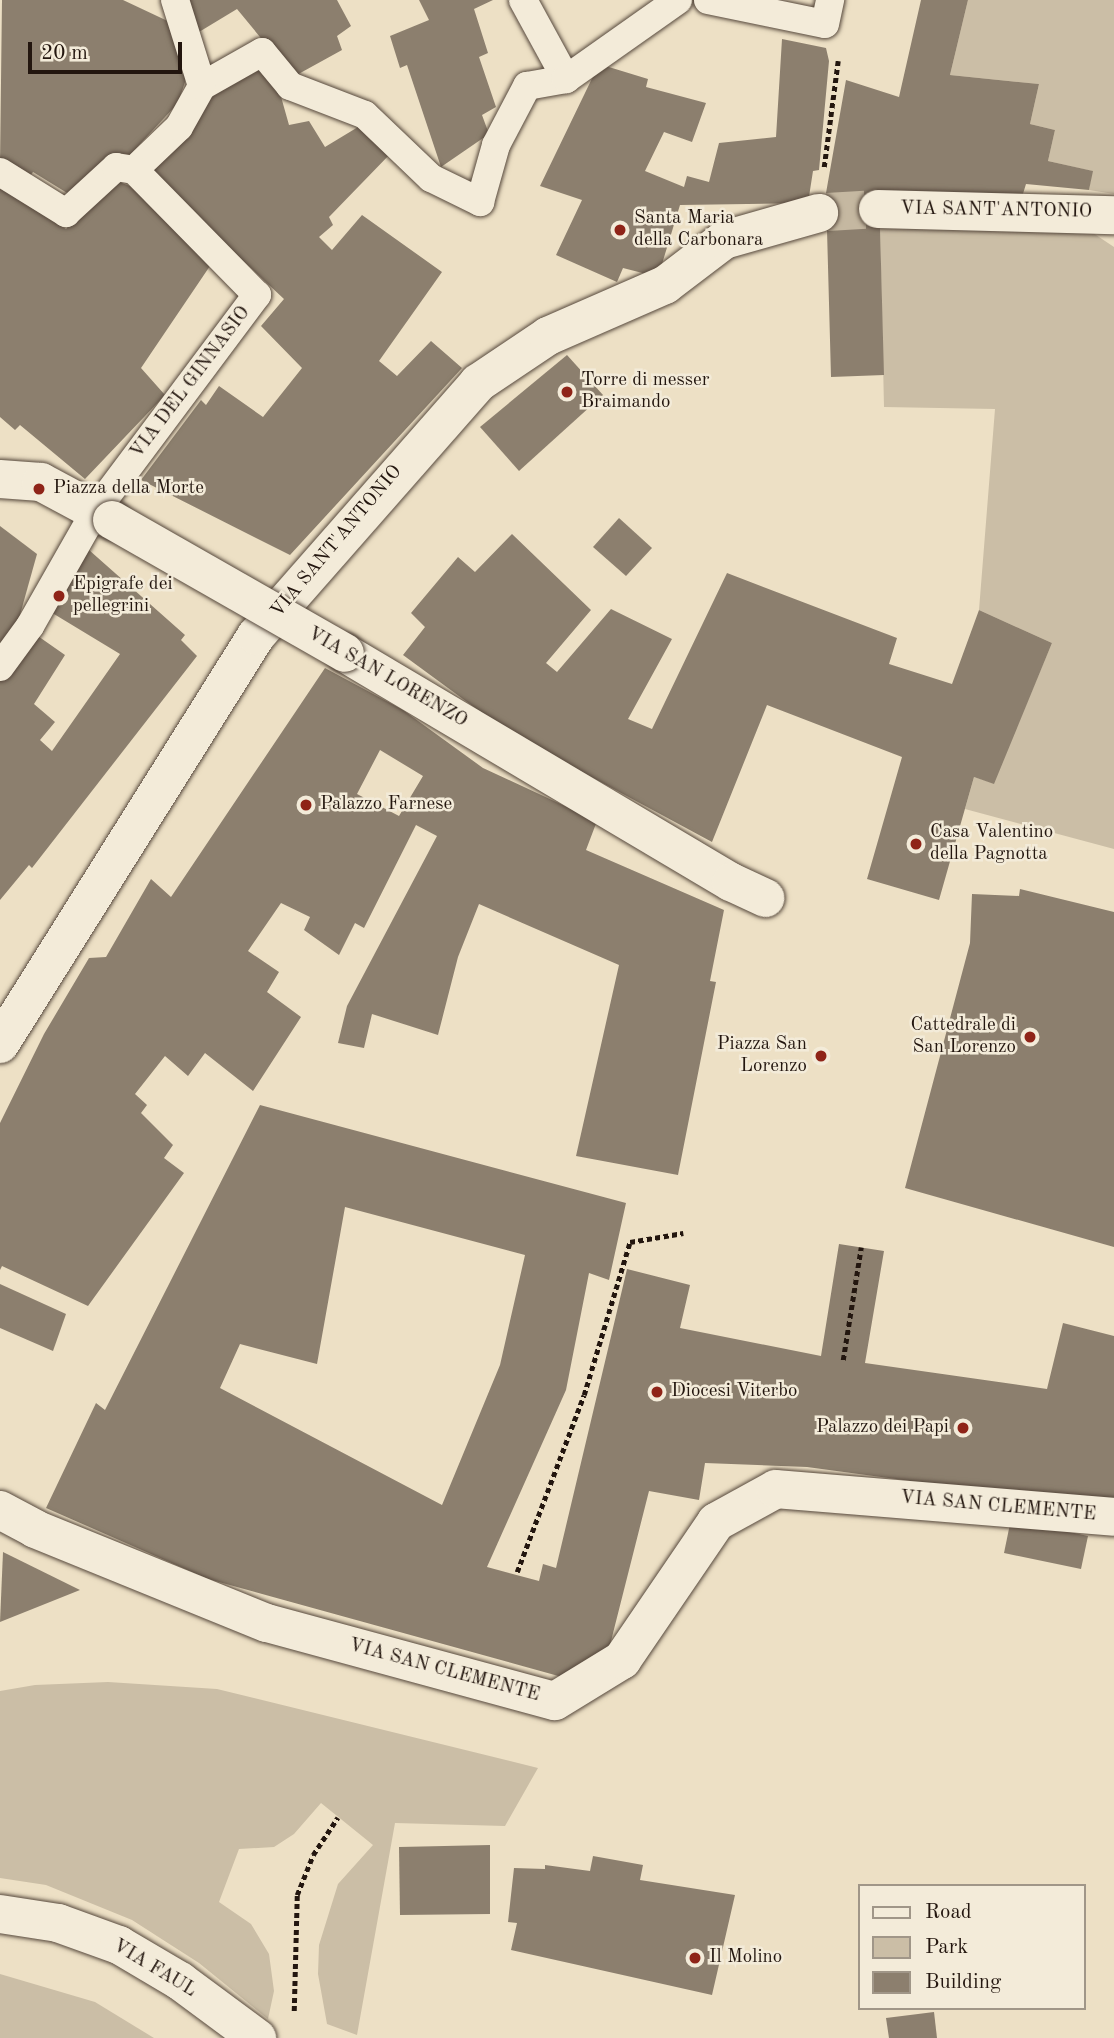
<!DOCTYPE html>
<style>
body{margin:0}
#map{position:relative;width:1114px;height:2038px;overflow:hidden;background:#ede0c5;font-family:"Old Standard TT",serif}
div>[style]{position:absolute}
.green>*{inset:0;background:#cbbea6}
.building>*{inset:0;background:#8c7f6e}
.minor-tunnel>*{height:38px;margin-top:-19px;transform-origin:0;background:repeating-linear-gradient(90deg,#c5b8a1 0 38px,transparent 0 57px)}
.path>*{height:4.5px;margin-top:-2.25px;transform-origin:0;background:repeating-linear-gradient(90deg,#23160f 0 5px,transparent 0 8.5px)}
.roads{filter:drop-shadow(0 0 2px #56483c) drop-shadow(0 0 2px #56483c)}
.service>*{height:28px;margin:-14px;padding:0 14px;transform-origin:14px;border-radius:14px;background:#f3ebd9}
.minor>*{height:38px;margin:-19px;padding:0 19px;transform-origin:19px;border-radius:19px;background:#f3ebd9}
.bridges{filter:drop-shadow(0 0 2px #56483c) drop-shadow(0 0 2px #56483c)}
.minor-bridge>*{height:38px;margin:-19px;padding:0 19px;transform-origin:19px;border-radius:19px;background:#f3ebd9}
.dots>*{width:19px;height:19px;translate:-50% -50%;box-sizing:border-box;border:4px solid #f3ebd9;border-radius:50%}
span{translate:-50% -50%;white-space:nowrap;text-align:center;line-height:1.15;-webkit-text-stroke:5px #f3ebd9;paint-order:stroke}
.street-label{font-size:19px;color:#23160f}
.poi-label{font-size:19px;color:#23160f}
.left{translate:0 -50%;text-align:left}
.right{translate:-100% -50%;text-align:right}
.legend{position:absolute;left:858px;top:1884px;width:228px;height:126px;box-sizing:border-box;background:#f3ebd9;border:2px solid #a09688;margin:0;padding:9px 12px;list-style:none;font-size:21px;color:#23160f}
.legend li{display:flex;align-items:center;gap:14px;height:35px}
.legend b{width:35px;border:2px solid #a09688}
.scale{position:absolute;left:28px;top:42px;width:154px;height:32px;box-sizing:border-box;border:4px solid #23160f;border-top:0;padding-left:9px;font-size:21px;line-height:24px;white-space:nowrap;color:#23160f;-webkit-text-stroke:5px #f3ebd9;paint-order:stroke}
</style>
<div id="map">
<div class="green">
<div style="clip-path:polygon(968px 0,1114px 0,1114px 194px,1089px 190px,1092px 171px,1048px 161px,1055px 130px,1030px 124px,1039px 84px,950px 75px)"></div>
<div style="clip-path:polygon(880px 227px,1087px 229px,1114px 247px,1114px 849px,965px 809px,974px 777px,993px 783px,1052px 643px,979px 610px,995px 409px,884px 407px)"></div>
<div style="clip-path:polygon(108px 1682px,217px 1689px,538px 1768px,505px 1826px,395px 1823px,357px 2035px,327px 2024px,318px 1974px,319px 1945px,338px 1884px,373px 1845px,321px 1803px,294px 1834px,274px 1847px,239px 1849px,219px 1902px,251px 1924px,269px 1954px,274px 1991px,268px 2019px,199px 1963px,132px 1920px,46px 1885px,0 1878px,0 1691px,35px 1685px)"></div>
<div style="clip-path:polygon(0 1974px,95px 2002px,154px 2038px,0 2038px)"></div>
</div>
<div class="building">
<div style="clip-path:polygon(2px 0,123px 0,174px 24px,188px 73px,178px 103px,129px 156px,72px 196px,33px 172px,27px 180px,0 163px)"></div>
<div style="clip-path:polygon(185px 0,337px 0,351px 26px,337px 36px,342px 50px,293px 77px,237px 9px,199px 32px)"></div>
<div style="clip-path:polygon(419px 0,493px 0,474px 9px,488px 53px,479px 57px,496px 107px,482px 115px,489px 134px,441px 167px,407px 65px,400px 68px,390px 36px,429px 20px)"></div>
<div style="clip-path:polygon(921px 0,968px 0,950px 75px,1039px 84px,1030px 124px,1055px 130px,1048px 161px,1093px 171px,1089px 190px,1026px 184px,1022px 197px,880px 227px,884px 375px,831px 377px,826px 193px,846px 80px,899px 97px)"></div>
<div style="clip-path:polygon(782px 39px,826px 48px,829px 61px,819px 170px,813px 171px,808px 203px,680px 205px,658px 277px,623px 268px,617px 282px,556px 255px,582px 200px,540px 186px,599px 64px,648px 79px,646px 87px,706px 103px,692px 142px,664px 132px,645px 171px,684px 187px,687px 176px,709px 182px,719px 143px,776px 137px)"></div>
<div style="clip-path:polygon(259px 62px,278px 86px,289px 125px,309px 121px,325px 147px,363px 124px,393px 151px,329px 217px,333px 225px,319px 237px,332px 250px,362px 215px,442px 272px,379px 361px,397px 376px,431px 341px,462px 368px,290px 555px,141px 480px,201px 400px,206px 405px,219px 386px,263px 417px,302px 368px,261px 326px,284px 299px,148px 172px,203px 99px)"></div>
<div style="clip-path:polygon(114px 180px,130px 186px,212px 263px,141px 368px,165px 395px,85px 479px,20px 425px,15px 430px,0 417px,0 185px,66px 229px)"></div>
<div style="clip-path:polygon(567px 355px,603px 395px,519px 471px,480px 427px)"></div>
<div style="clip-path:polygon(619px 518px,652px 548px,626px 576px,593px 547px)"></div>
<div style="clip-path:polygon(0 526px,37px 554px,18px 622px,0 654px)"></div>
<div style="clip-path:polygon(512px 534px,591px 610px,546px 663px,557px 672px,611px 609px,672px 639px,628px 719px,652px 729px,727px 573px,897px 638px,889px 664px,952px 684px,979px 610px,1052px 643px,994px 784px,974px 777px,939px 900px,867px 879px,902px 757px,767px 705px,712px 842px,508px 732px,403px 655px,425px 627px,411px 613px,458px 557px,475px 572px)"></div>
<div style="clip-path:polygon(89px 550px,185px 635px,181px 640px,197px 656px,32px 868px,29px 865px,0 900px,0 680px,35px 634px,65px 655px,34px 704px,55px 722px,40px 740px,52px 751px,120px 654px,49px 611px)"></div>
<div style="clip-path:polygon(evenodd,325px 668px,403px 710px,483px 768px,597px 821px,586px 850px,724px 910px,710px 981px,716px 982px,678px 1175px,576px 1156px,619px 965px,479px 904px,458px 957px,438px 1035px,372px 1014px,364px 1048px,338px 1043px,347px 1006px,437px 836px,416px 825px,364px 928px,355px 923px,339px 955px,304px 930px,310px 917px,281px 903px,248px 951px,279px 972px,267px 992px,301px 1017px,253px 1091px,205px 1053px,188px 1076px,165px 1056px,135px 1094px,147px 1105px,141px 1113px,173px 1145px,164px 1158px,184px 1173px,88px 1306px,2px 1266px,0 1270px,0 1123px,44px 1034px,89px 958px,106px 957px,151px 879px,171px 897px,325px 668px,380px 750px,423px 776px,399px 816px,357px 794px,380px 750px)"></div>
<div style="clip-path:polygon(1020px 889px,1114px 912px,1114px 1247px,905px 1188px,970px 943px,972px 894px,1019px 896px)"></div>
<div style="clip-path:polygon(evenodd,260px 1105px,626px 1203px,609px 1280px,589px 1273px,566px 1390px,487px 1567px,539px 1581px,543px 1564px,556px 1568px,627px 1269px,690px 1285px,680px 1328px,821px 1356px,839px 1244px,884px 1251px,865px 1363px,1047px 1389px,1063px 1323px,1114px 1336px,1114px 1502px,1052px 1500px,807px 1467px,705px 1463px,699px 1500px,649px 1491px,609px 1649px,562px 1677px,208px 1579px,46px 1508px,96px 1403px,105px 1410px,260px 1105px,345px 1207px,525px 1255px,500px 1365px,442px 1505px,220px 1388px,240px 1344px,317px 1364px,345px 1207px)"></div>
<div style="clip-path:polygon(0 1284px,66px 1314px,53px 1351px,0 1328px)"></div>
<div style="clip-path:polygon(1011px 1519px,1088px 1536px,1081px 1569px,1004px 1553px)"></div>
<div style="clip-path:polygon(3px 1552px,80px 1590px,0 1622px)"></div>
<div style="clip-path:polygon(490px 1845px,490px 1914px,400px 1915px,399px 1847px)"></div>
<div style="clip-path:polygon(593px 1856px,643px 1865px,640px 1880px,735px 1895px,712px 1995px,511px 1950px,517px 1923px,508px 1922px,514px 1868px,545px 1869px,545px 1865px,590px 1871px)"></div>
<div style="clip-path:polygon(934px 2012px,937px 2038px,889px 2038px,886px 2018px)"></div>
</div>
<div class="minor-tunnel">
<div style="left:827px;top:212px;width:51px;rotate:-3.4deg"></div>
</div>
<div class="path">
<div style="left:824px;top:167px;width:107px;rotate:-82.5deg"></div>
<div style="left:843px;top:1360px;width:114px;rotate:-80.9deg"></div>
<div style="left:517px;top:1572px;width:189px;rotate:-69.3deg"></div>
<div style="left:584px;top:1395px;width:160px;rotate:-73.3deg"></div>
<div style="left:630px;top:1242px;width:54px;rotate:-9.6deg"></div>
<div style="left:294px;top:2011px;width:116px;rotate:-88.5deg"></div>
<div style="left:297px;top:1895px;width:43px;rotate:-68.2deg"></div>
<div style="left:313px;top:1855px;width:45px;rotate:-56.7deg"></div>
</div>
<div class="roads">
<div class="service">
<div style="left:523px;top:0;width:90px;rotate:61.4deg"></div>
<div style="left:708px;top:0;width:119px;rotate:11.6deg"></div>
<div style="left:825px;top:24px;width:25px;rotate:-78deg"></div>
<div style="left:202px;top:86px;width:69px;rotate:-29.5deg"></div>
<div style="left:262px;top:52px;width:44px;rotate:50.5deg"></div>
<div style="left:290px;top:86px;width:80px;rotate:21.1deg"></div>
<div style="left:365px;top:115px;width:91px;rotate:43.7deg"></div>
<div style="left:431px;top:178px;width:55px;rotate:26.1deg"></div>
<div style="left:480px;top:202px;width:59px;rotate:-74.3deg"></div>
<div style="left:496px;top:145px;width:67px;rotate:-62.3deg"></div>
<div style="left:527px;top:86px;width:40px;rotate:-10deg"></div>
<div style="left:566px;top:79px;width:137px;rotate:-35.2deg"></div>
<div style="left:134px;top:170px;width:62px;rotate:-43.7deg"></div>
<div style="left:179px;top:127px;width:47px;rotate:-60.7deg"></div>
<div style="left:202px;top:86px;width:90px;rotate:-107.4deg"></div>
<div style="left:0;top:172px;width:78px;rotate:31.8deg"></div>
<div style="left:66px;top:213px;width:68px;rotate:-42.6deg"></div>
<div style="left:116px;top:167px;width:18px;rotate:9deg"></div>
<div style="left:0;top:667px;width:51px;rotate:-53.8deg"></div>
<div style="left:30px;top:626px;width:133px;rotate:-60.4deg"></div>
<div style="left:96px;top:510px;width:269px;rotate:-53.2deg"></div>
<div style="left:257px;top:295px;width:175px;rotate:-134.5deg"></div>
</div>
<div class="minor">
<div style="left:878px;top:209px;width:236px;rotate:1.5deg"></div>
<div style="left:0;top:479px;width:41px;rotate:4.2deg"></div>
<div style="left:41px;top:482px;width:81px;rotate:28.2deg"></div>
<div style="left:345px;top:653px;width:449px;rotate:30.7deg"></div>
<div style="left:731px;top:882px;width:38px;rotate:25deg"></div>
<div style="left:0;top:1044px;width:482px;rotate:-57.9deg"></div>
<div style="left:256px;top:636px;width:337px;rotate:-48.7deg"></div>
<div style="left:478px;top:383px;width:84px;rotate:-33.9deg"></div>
<div style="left:548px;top:336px;width:128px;rotate:-23.6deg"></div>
<div style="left:665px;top:285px;width:74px;rotate:-37.3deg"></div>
<div style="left:724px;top:240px;width:99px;rotate:-15.9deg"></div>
<div style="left:0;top:1510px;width:40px;rotate:28deg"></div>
<div style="left:35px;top:1529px;width:250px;rotate:22.1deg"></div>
<div style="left:267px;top:1623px;width:298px;rotate:15.2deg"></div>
<div style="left:555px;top:1701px;width:79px;rotate:-31.5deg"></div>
<div style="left:622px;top:1660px;width:167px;rotate:-55.7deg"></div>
<div style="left:716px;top:1522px;width:68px;rotate:-28.8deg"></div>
<div style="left:776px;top:1489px;width:339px;rotate:4.7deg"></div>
<div style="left:0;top:1914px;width:59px;rotate:8.8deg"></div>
<div style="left:58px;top:1923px;width:65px;rotate:19.8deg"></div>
<div style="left:119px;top:1945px;width:71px;rotate:30.5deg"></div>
<div style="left:180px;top:1981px;width:96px;rotate:36.5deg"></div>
</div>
</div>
<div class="bridges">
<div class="minor-bridge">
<div style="left:112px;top:520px;width:268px;rotate:29.7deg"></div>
</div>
</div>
<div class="dots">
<div style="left:620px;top:230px;background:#8f2418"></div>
<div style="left:567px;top:392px;background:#8f2418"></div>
<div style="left:39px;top:489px;background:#8f2418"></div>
<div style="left:59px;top:596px;background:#8f2418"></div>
<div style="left:306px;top:805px;background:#8f2418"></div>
<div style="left:916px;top:844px;background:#8f2418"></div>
<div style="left:1030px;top:1037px;background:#8f2418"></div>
<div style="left:821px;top:1056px;background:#8f2418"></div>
<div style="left:657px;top:1392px;background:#8f2418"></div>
<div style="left:963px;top:1428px;background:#8f2418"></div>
<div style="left:695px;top:1958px;background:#8f2418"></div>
</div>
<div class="street-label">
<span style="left:996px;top:211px;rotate:1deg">VIA SANT'ANTONIO</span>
<span style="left:191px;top:383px;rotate:-53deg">VIA DEL GINNASIO</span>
<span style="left:337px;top:542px;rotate:-50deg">VIA SANT'ANTONIO</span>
<span style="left:387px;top:678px;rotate:30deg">VIA SAN LORENZO</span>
<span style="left:998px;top:1507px;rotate:5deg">VIA SAN CLEMENTE</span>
<span style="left:444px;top:1671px;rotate:15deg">VIA SAN CLEMENTE</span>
<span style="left:154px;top:1969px;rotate:31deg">VIA FAUL</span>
</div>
<div class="poi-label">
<span class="left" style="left:634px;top:230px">Santa Maria<br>della Carbonara</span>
<span class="left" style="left:581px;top:392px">Torre di messer<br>Braimando</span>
<span class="left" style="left:53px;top:489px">Piazza della Morte</span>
<span class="left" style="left:73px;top:596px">Epigrafe dei<br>pellegrini</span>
<span class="left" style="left:320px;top:805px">Palazzo Farnese</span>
<span class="left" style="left:930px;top:844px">Casa Valentino<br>della Pagnotta</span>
<span class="right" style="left:1016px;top:1037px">Cattedrale di<br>San Lorenzo</span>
<span class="right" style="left:807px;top:1056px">Piazza San<br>Lorenzo</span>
<span class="left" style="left:671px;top:1392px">Diocesi Viterbo</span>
<span class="right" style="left:949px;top:1428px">Palazzo dei Papi</span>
<span class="left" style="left:709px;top:1958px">Il Molino</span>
</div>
<ul class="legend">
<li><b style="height:9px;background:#f3ebd9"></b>Road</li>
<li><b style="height:19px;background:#cbbea6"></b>Park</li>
<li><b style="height:19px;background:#8c7f6e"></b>Building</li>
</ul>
<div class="scale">20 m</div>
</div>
